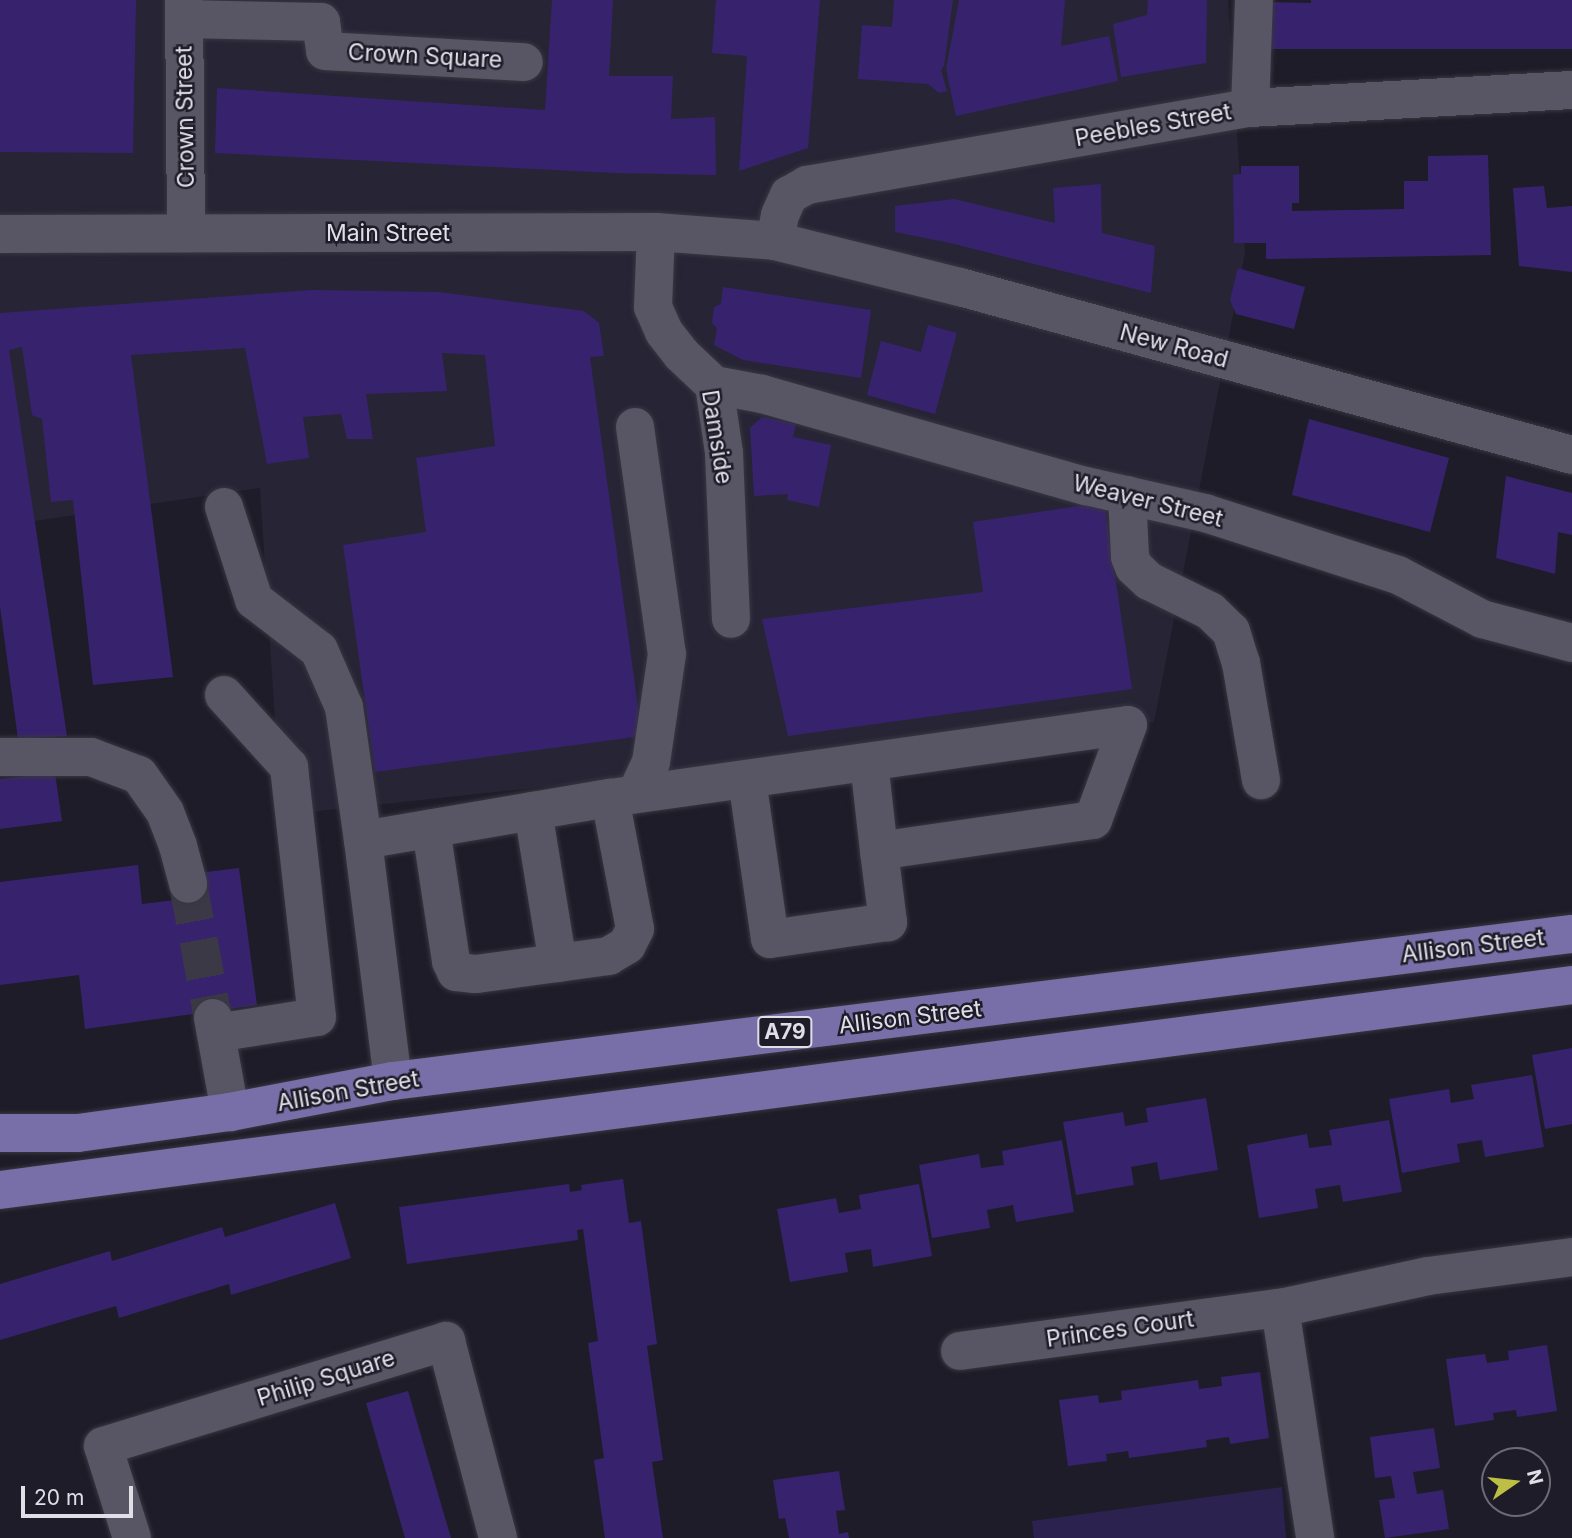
<!DOCTYPE html>
<style>
body{margin:0}
#map{position:relative;width:1572px;height:1538px;overflow:hidden;background:#1e1c28;font-family:Inter,sans-serif}
div>[style]{position:absolute}
.built>*{inset:0;background:#272435}
.green>*{inset:0;background:#2c2250}
.building>*{inset:0;background:#37236d}
.minor-tunnel>*{height:38px;margin-top:-19px;transform-origin:0;background:repeating-linear-gradient(90deg,#3b3945 0 38px,transparent 0 57px)}
.roads{filter:drop-shadow(0 0 2px #383740) drop-shadow(0 0 2px #383740)}
.minor>*{height:38px;margin:-19px;padding:0 19px;transform-origin:19px;border-radius:19px;background:#585664}
.major>*{height:38px;margin:-19px;padding:0 19px;transform-origin:19px;border-radius:19px;background:#796fa8}
span{translate:-50% -50%;white-space:nowrap;text-align:center;line-height:1.15;-webkit-text-stroke:5px #1e1c28;paint-order:stroke}
.shield-label span{padding:2px 5px;background:#1e1c28;border:2px solid;border-radius:5px;-webkit-text-stroke-width:0}
.shield-label{font-size:21px;color:#e0dfe8;font-weight:700}
.street-label{font-size:23px;color:#e0dfe8}
.north{position:absolute;left:1481px;top:1447px;width:70px;height:70px;box-sizing:border-box;background:#1e1c28;border:2px solid #6c6a75;border-radius:50%;rotate:76deg;font-size:19px;font-weight:700;line-height:28px;text-align:center;color:#e0dfe8}
.north::after{content:'';display:block;margin:auto;width:24px;height:32px;background:#bcbf44;clip-path:polygon(50% 0,100% 100%,50% 72%,0 100%)}
.scale{position:absolute;left:21px;top:1486px;width:112px;height:32px;box-sizing:border-box;border:4px solid #e0dfe8;border-top:0;padding-left:9px;font-size:21px;line-height:24px;white-space:nowrap;color:#e0dfe8;-webkit-text-stroke:5px #1e1c28;paint-order:stroke}
</style>
<div id="map">
<div class="built">
<div style="clip-path:polygon(0 0,1228px 0,1245px 253px,1154px 722px,281px 815px,260px 488px,0 526px)"></div>
</div>
<div class="green">
<div style="clip-path:polygon(1282px 1487px,1286px 1538px,1034px 1538px,1032px 1521px)"></div>
</div>
<div class="building">
<div style="clip-path:polygon(0 0,136px 0,133px 153px,0 152px)"></div>
<div style="clip-path:polygon(552px 0,613px 0,609px 76px,673px 76px,671px 119px,715px 117px,716px 175px,615px 173px,215px 153px,217px 88px,545px 110px)"></div>
<div style="clip-path:polygon(716px 0,820px 0,808px 148px,739px 171px,747px 56px,712px 53px)"></div>
<div style="clip-path:polygon(894px 0,953px 0,944px 66px,941px 70px,947px 91px,939px 93px,928px 84px,858px 79px,862px 25px,892px 27px)"></div>
<div style="clip-path:polygon(959px 0,1065px 0,1061px 46px,1109px 36px,1118px 81px,956px 116px,946px 69px)"></div>
<div style="clip-path:polygon(1148px 0,1207px 0,1206px 63px,1121px 77px,1113px 24px,1147px 15px)"></div>
<div style="clip-path:polygon(1311px 0,1572px 0,1572px 49px,1269px 49px,1269px 2px,1311px 3px)"></div>
<div style="clip-path:polygon(1488px 155px,1491px 255px,1266px 259px,1266px 243px,1234px 243px,1233px 175px,1241px 174px,1241px 166px,1299px 166px,1299px 203px,1292px 203px,1292px 211px,1404px 209px,1404px 181px,1428px 181px,1428px 156px)"></div>
<div style="clip-path:polygon(1101px 184px,1102px 233px,1155px 246px,1151px 293px,950px 243px,895px 232px,895px 206px,954px 199px,1055px 223px,1053px 188px)"></div>
<div style="clip-path:polygon(1544px 186px,1547px 208px,1572px 206px,1572px 272px,1519px 266px,1513px 188px)"></div>
<div style="clip-path:polygon(1238px 268px,1305px 287px,1294px 329px,1236px 314px,1230px 300px)"></div>
<div style="clip-path:polygon(723px 287px,871px 310px,861px 378px,743px 360px,714px 345px,717px 328px,712px 323px,714px 307px,721px 304px)"></div>
<div style="clip-path:polygon(312px 290px,439px 292px,584px 311px,599px 323px,604px 356px,590px 357px,642px 736px,375px 772px,343px 545px,426px 532px,416px 458px,495px 446px,485px 355px,442px 353px,447px 391px,366px 394px,373px 439px,347px 439px,341px 414px,303px 417px,309px 458px,267px 464px,245px 348px,131px 355px,173px 677px,93px 685px,73px 500px,51px 502px,42px 419px,32px 415px,22px 347px,9px 350px,67px 736px,18px 739px,0 607px,0 313px)"></div>
<div style="clip-path:polygon(928px 325px,957px 333px,935px 414px,867px 395px,881px 341px,921px 352px)"></div>
<div style="clip-path:polygon(762px 417px,796px 424px,793px 437px,831px 445px,819px 507px,787px 500px,788px 494px,754px 496px,750px 428px)"></div>
<div style="clip-path:polygon(1309px 419px,1449px 458px,1430px 532px,1292px 495px)"></div>
<div style="clip-path:polygon(1506px 476px,1572px 493px,1572px 535px,1558px 532px,1555px 574px,1496px 558px)"></div>
<div style="clip-path:polygon(1104px 502px,1132px 689px,788px 736px,762px 619px,983px 592px,973px 522px)"></div>
<div style="clip-path:polygon(55px 773px,62px 821px,0 829px,0 779px)"></div>
<div style="clip-path:polygon(138px 865px,142px 904px,201px 897px,198px 873px,239px 868px,257px 1005px,85px 1029px,79px 975px,0 985px,0 882px)"></div>
<div style="clip-path:polygon(1572px 1048px,1572px 1124px,1545px 1129px,1532px 1055px)"></div>
<div style="clip-path:polygon(1532px 1075px,1544px 1147px,1485px 1157px,1482px 1140px,1457px 1144px,1460px 1162px,1402px 1173px,1389px 1099px,1449px 1089px,1451px 1103px,1474px 1099px,1471px 1085px)"></div>
<div style="clip-path:polygon(1206px 1098px,1218px 1170px,1160px 1180px,1157px 1162px,1131px 1167px,1134px 1185px,1076px 1195px,1063px 1122px,1123px 1112px,1125px 1126px,1148px 1122px,1146px 1108px)"></div>
<div style="clip-path:polygon(1389px 1120px,1402px 1192px,1343px 1202px,1340px 1185px,1315px 1189px,1318px 1208px,1259px 1218px,1247px 1145px,1307px 1134px,1309px 1148px,1332px 1145px,1329px 1130px)"></div>
<div style="clip-path:polygon(1062px 1140px,1074px 1212px,1016px 1222px,1013px 1205px,987px 1210px,990px 1228px,932px 1238px,919px 1165px,979px 1154px,981px 1168px,1004px 1165px,1002px 1151px)"></div>
<div style="clip-path:polygon(623px 1179px,629px 1223px,641px 1221px,657px 1344px,647px 1346px,663px 1460px,652px 1462px,663px 1538px,605px 1538px,594px 1460px,604px 1458px,588px 1343px,598px 1341px,583px 1229px,577px 1230px,578px 1240px,407px 1264px,399px 1207px,569px 1184px,570px 1192px,582px 1190px,581px 1185px)"></div>
<div style="clip-path:polygon(919px 1184px,932px 1256px,873px 1267px,871px 1249px,845px 1253px,848px 1272px,790px 1282px,777px 1209px,836px 1198px,839px 1213px,861px 1209px,859px 1195px)"></div>
<div style="clip-path:polygon(335px 1203px,351px 1258px,231px 1295px,229px 1284px,119px 1318px,116px 1306px,0 1340px,0 1284px,110px 1251px,112px 1261px,222px 1227px,225px 1237px)"></div>
<div style="clip-path:polygon(1547px 1345px,1557px 1411px,1517px 1417px,1516px 1410px,1493px 1413px,1494px 1420px,1455px 1426px,1446px 1359px,1485px 1354px,1487px 1363px,1509px 1360px,1508px 1351px)"></div>
<div style="clip-path:polygon(1260px 1372px,1269px 1438px,1230px 1444px,1229px 1437px,1206px 1440px,1207px 1447px,1129px 1458px,1128px 1451px,1106px 1454px,1107px 1461px,1068px 1466px,1059px 1400px,1098px 1395px,1099px 1403px,1122px 1400px,1121px 1391px,1198px 1380px,1199px 1389px,1222px 1386px,1221px 1377px)"></div>
<div style="clip-path:polygon(408px 1391px,451px 1538px,405px 1538px,366px 1403px)"></div>
<div style="clip-path:polygon(1434px 1428px,1440px 1468px,1413px 1472px,1417px 1494px,1443px 1490px,1449px 1529px,1385px 1538px,1379px 1500px,1395px 1498px,1391px 1476px,1375px 1478px,1370px 1437px)"></div>
<div style="clip-path:polygon(839px 1471px,845px 1510px,836px 1511px,839px 1534px,848px 1532px,849px 1538px,789px 1538px,785px 1518px,779px 1519px,773px 1480px)"></div>
</div>
<div class="minor-tunnel">
<div style="left:188px;top:884px;width:136px;rotate:79.4deg"></div>
</div>
<div class="roads">
<div class="minor">
<div style="left:184px;top:0;width:233px;rotate:89.5deg"></div>
<div style="left:184px;top:19px;width:137px;rotate:1.3deg"></div>
<div style="left:321px;top:22px;width:29px;rotate:82deg"></div>
<div style="left:325px;top:51px;width:199px;rotate:3.2deg"></div>
<div style="left:1250px;top:108px;width:108px;rotate:-87.9deg"></div>
<div style="left:656px;top:232px;width:75px;rotate:92.3deg"></div>
<div style="left:653px;top:307px;width:27px;rotate:66deg"></div>
<div style="left:664px;top:332px;width:28px;rotate:52deg"></div>
<div style="left:681px;top:354px;width:45px;rotate:43.2deg"></div>
<div style="left:714px;top:385px;width:69px;rotate:81.6deg"></div>
<div style="left:724px;top:453px;width:166px;rotate:87.6deg"></div>
<div style="left:0;top:234px;width:656px;rotate:-0.17deg"></div>
<div style="left:656px;top:232px;width:119px;rotate:4.3deg"></div>
<div style="left:775px;top:241px;width:191px;rotate:14deg"></div>
<div style="left:960px;top:287px;width:635px;rotate:15.35deg"></div>
<div style="left:775px;top:241px;width:26px;rotate:-79deg"></div>
<div style="left:780px;top:215px;width:22px;rotate:-66deg"></div>
<div style="left:789px;top:195px;width:21px;rotate:-29deg"></div>
<div style="left:807px;top:185px;width:450px;rotate:-9.9deg"></div>
<div style="left:1250px;top:108px;width:323px;rotate:-3.2deg"></div>
<div style="left:714px;top:385px;width:49px;rotate:10.6deg"></div>
<div style="left:762px;top:394px;width:337px;rotate:15.9deg"></div>
<div style="left:1086px;top:486px;width:122px;rotate:12.8deg"></div>
<div style="left:1205px;top:513px;width:203px;rotate:17.8deg"></div>
<div style="left:1398px;top:575px;width:95px;rotate:27.6deg"></div>
<div style="left:1482px;top:619px;width:93px;rotate:14.9deg"></div>
<div style="left:635px;top:427px;width:229px;rotate:82deg"></div>
<div style="left:667px;top:654px;width:109px;rotate:98.4deg"></div>
<div style="left:651px;top:762px;width:35px;rotate:115deg"></div>
<div style="left:1127px;top:495px;width:62px;rotate:87.2deg"></div>
<div style="left:1130px;top:557px;width:11px;rotate:68deg"></div>
<div style="left:1134px;top:567px;width:21px;rotate:43deg"></div>
<div style="left:1149px;top:581px;width:68px;rotate:26.2deg"></div>
<div style="left:1210px;top:611px;width:29px;rotate:44deg"></div>
<div style="left:1231px;top:631px;width:34px;rotate:73deg"></div>
<div style="left:1241px;top:663px;width:119px;rotate:80.3deg"></div>
<div style="left:224px;top:507px;width:98px;rotate:72.1deg"></div>
<div style="left:254px;top:600px;width:82px;rotate:37.6deg"></div>
<div style="left:319px;top:650px;width:62px;rotate:66.3deg"></div>
<div style="left:344px;top:707px;width:134px;rotate:81.9deg"></div>
<div style="left:0;top:757px;width:91px"></div>
<div style="left:91px;top:757px;width:51px;rotate:20.6deg"></div>
<div style="left:139px;top:775px;width:45px;rotate:54.9deg"></div>
<div style="left:165px;top:812px;width:36px;rotate:69deg"></div>
<div style="left:178px;top:846px;width:39px;rotate:75deg"></div>
<div style="left:869px;top:762px;width:90px;rotate:83.6deg"></div>
<div style="left:610px;top:798px;width:523px;rotate:-8.02deg"></div>
<div style="left:1128px;top:725px;width:101px;rotate:110.2deg"></div>
<div style="left:1093px;top:820px;width:216px;rotate:171.8deg"></div>
<div style="left:879px;top:851px;width:72px;rotate:82.8deg"></div>
<div style="left:888px;top:922px;width:119px;rotate:171.8deg"></div>
<div style="left:770px;top:939px;width:161px;rotate:-98.2deg"></div>
<div style="left:533px;top:811px;width:154px;rotate:80.7deg"></div>
<div style="left:213px;top:1018px;width:96px;rotate:79.7deg"></div>
<div style="left:216px;top:1033px;width:102px;rotate:-9deg"></div>
<div style="left:317px;top:1017px;width:252px;rotate:-96.4deg"></div>
<div style="left:289px;top:767px;width:97px;rotate:-132.1deg"></div>
<div style="left:393px;top:1081px;width:243px;rotate:-97.1deg"></div>
<div style="left:363px;top:840px;width:251px;rotate:-9.7deg"></div>
<div style="left:610px;top:798px;width:133px;rotate:79.2deg"></div>
<div style="left:635px;top:929px;width:18px;rotate:117deg"></div>
<div style="left:627px;top:945px;width:21px;rotate:149deg"></div>
<div style="left:609px;top:956px;width:135px;rotate:172.3deg"></div>
<div style="left:475px;top:974px;width:19px;rotate:-174deg"></div>
<div style="left:456px;top:972px;width:12px;rotate:-114deg"></div>
<div style="left:451px;top:961px;width:134px;rotate:-98.6deg"></div>
<div style="left:1280px;top:1308px;width:233px;rotate:81.3deg"></div>
<div style="left:960px;top:1351px;width:323px;rotate:-7.7deg"></div>
<div style="left:1280px;top:1308px;width:151px;rotate:-12.2deg"></div>
<div style="left:1428px;top:1276px;width:145px;rotate:-7.5deg"></div>
<div style="left:132px;top:1538px;width:96px;rotate:-107.5deg"></div>
<div style="left:103px;top:1446px;width:359px;rotate:-17deg"></div>
<div style="left:446px;top:1341px;width:204px;rotate:75.2deg"></div>
</div>
<div class="major">
<div style="left:0;top:1133px;width:78px"></div>
<div style="left:78px;top:1133px;width:153px;rotate:-7.9deg"></div>
<div style="left:230px;top:1112px;width:166px;rotate:-10.8deg"></div>
<div style="left:393px;top:1081px;width:1188px;rotate:-7.11deg"></div>
<div style="left:0;top:1190px;width:1585px;rotate:-7.43deg"></div>
</div>
</div>
<div class="shield-label">
<span style="left:785px;top:1032px">A79</span>
</div>
<div class="street-label">
<span style="left:425px;top:56px;rotate:3deg">Crown Square</span>
<span style="left:185px;top:117px;rotate:-91deg">Crown Street</span>
<span style="left:1153px;top:125px;rotate:-10deg">Peebles Street</span>
<span style="left:388px;top:233px">Main Street</span>
<span style="left:1174px;top:346px;rotate:15deg">New Road</span>
<span style="left:717px;top:437px;rotate:81deg">Damside</span>
<span style="left:1148px;top:501px;rotate:14deg">Weaver Street</span>
<span style="left:1473px;top:946px;rotate:-7deg">Allison Street</span>
<span style="left:910px;top:1017px;rotate:-7deg">Allison Street</span>
<span style="left:348px;top:1091px;rotate:-10deg">Allison Street</span>
<span style="left:1120px;top:1329px;rotate:-8deg">Princes Court</span>
<span style="left:326px;top:1378px;rotate:-17deg">Philip Square</span>
</div>
<div class="north">N</div>
<div class="scale">20 m</div>
</div>
